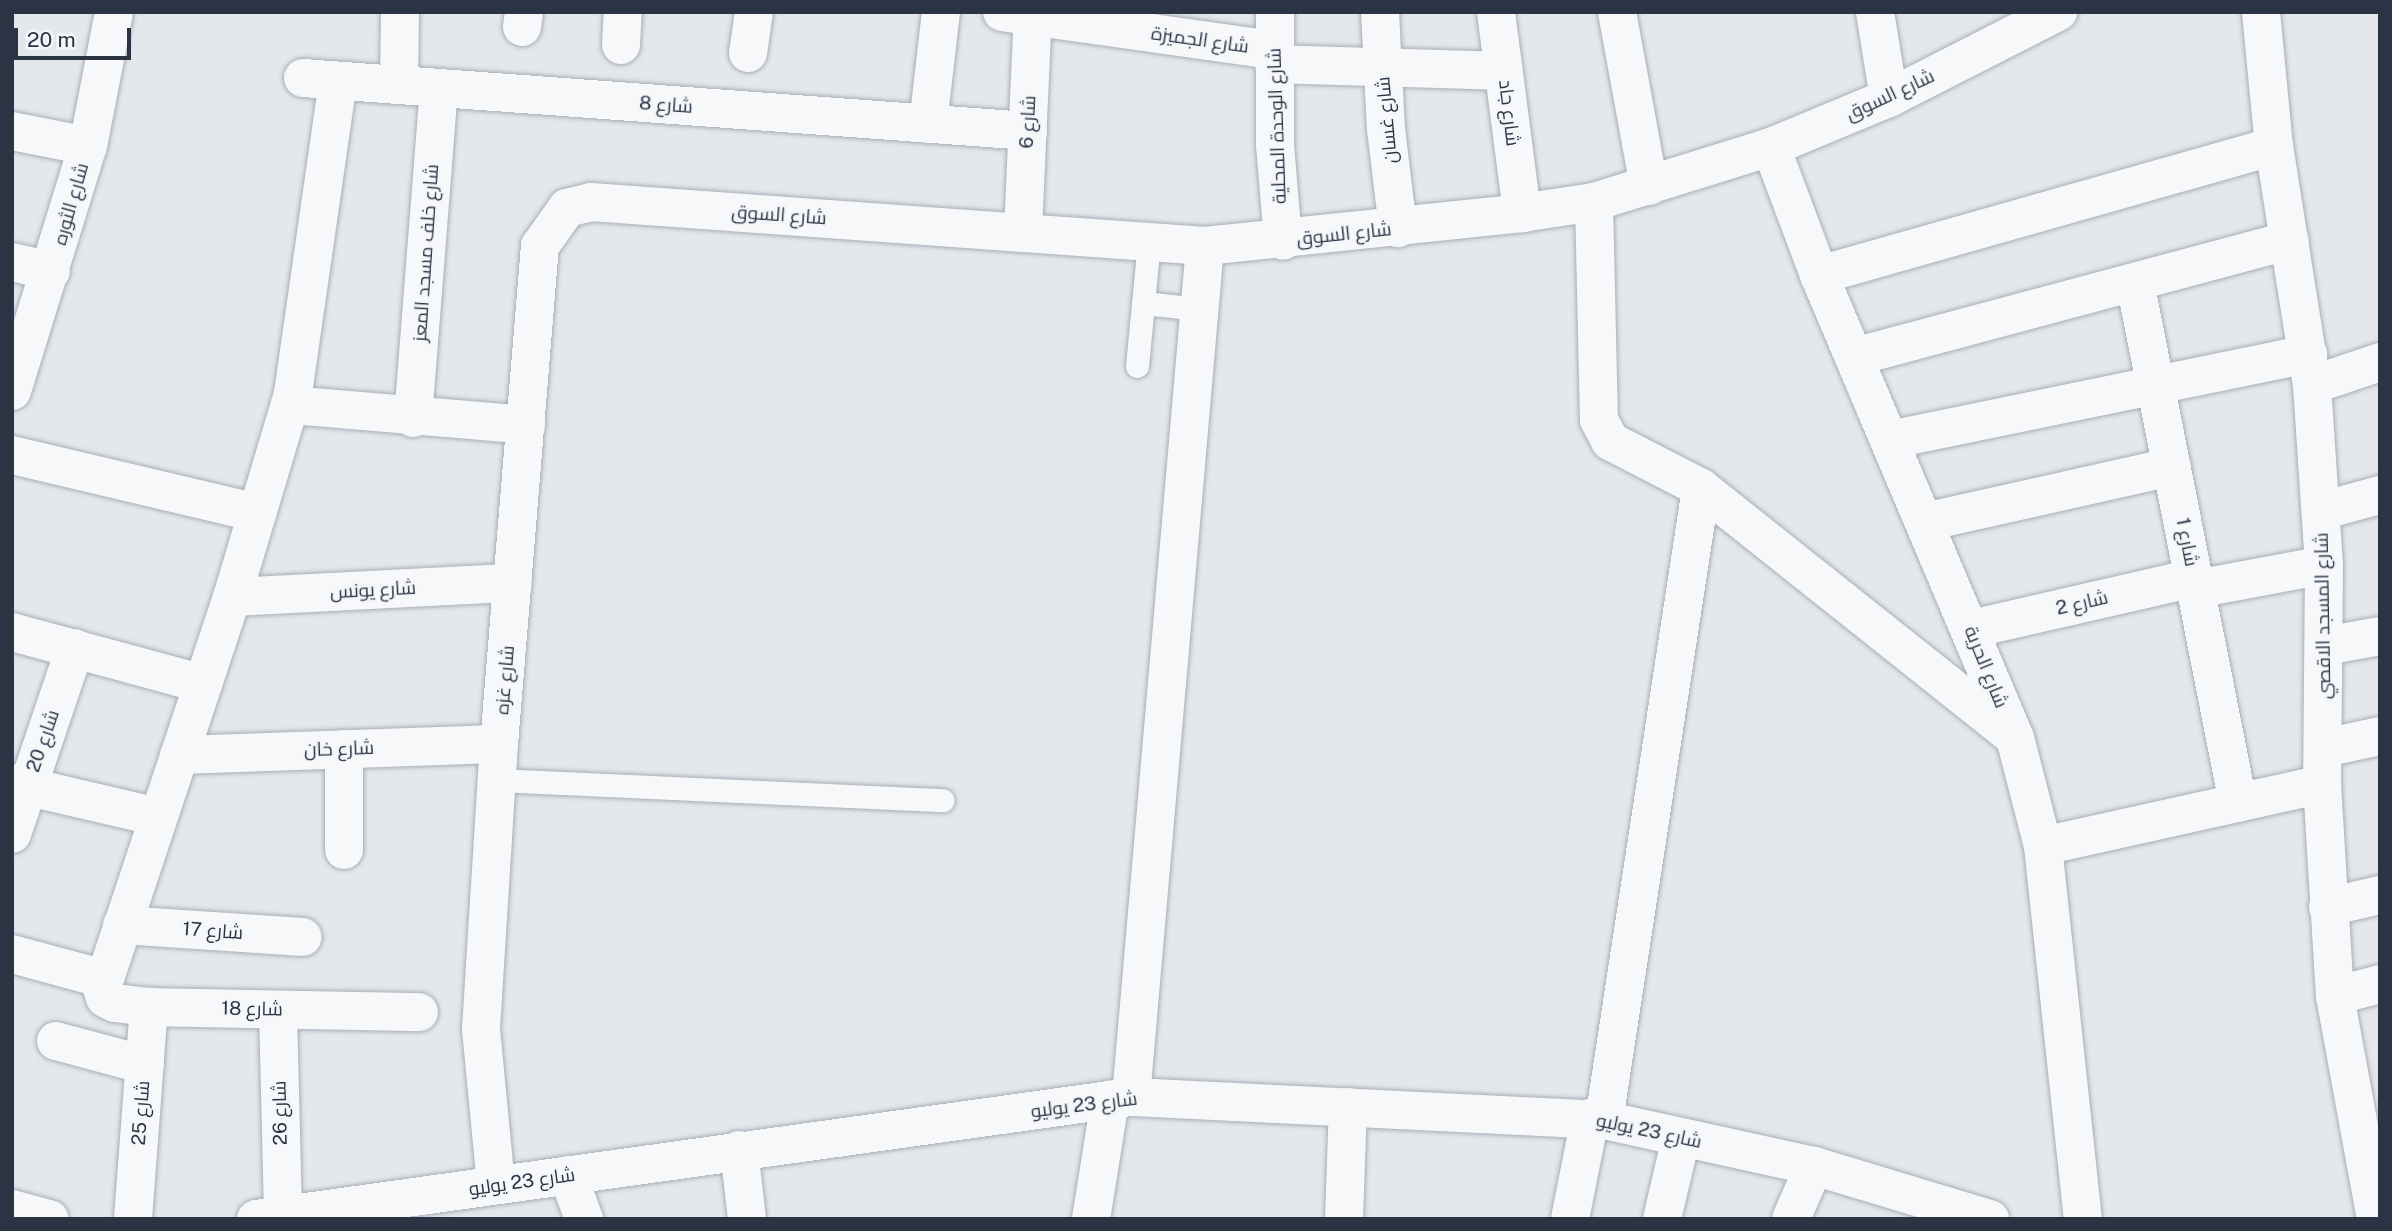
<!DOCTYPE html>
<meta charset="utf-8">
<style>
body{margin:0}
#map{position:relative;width:2392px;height:1231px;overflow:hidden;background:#e4e7ec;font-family:"Public Sans",Cairo,sans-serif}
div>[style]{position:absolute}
.roads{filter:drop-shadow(0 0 2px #a9aeb7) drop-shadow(0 0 2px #a9aeb7)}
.lane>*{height:23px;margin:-11.5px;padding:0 11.5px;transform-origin:11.5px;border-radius:11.5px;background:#f7f8fa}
.street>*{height:38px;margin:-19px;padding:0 19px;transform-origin:19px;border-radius:19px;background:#f7f8fa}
span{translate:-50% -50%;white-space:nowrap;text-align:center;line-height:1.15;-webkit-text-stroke:5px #f4f6f9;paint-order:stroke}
.street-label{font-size:19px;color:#2b3445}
.frame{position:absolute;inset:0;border:14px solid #2b3445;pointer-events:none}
.scale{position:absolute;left:14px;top:28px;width:117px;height:32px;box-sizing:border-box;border:4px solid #2b3445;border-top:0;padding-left:9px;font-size:21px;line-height:24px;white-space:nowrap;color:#2b3445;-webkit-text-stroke:5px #f4f6f9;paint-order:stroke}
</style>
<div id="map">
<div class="roads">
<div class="lane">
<div style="left:1143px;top:303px;width:57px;rotate:6deg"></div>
<div style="left:1137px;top:366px;width:104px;rotate:-84.5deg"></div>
<div style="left:497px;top:780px;width:446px;rotate:2.6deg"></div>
</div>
<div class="street">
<div style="left:1002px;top:12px;width:275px;rotate:8deg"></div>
<div style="left:1275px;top:12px;width:133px;rotate:90deg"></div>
<div style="left:1275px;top:145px;width:96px;rotate:85.2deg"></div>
<div style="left:1380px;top:12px;width:117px;rotate:87.1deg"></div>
<div style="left:1386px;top:129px;width:100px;rotate:83.1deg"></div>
<div style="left:1496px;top:12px;width:203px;rotate:82.6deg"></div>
<div style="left:1617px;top:12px;width:177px;rotate:79.6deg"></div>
<div style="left:1875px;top:12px;width:87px;rotate:80.8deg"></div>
<div style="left:2261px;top:12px;width:135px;rotate:84.5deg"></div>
<div style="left:2274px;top:146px;width:242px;rotate:81deg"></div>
<div style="left:2312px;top:385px;width:180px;rotate:86.2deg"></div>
<div style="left:2324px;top:565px;width:219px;rotate:90.5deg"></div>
<div style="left:2322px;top:784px;width:212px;rotate:86.5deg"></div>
<div style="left:2335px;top:996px;width:227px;rotate:79.6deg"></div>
<div style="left:522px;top:27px;width:15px;rotate:-82deg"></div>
<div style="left:621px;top:45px;width:33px;rotate:-87deg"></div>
<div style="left:748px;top:53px;width:41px;rotate:-81.7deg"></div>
<div style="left:1274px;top:64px;width:230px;rotate:1.7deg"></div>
<div style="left:303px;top:78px;width:727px;rotate:4.18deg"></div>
<div style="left:338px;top:81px;width:316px;rotate:98.2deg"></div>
<div style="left:293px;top:394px;width:212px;rotate:106.7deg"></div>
<div style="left:232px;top:597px;width:412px;rotate:108.4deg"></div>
<div style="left:102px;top:988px;width:10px;rotate:73deg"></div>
<div style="left:105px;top:998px;width:11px;rotate:27deg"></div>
<div style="left:115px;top:1003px;width:34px;rotate:7deg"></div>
<div style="left:149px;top:1007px;width:270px;rotate:1.1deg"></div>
<div style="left:399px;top:85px;width:73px;rotate:-89.2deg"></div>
<div style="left:928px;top:124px;width:113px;rotate:-83.4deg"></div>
<div style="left:12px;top:131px;width:77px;rotate:11.2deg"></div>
<div style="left:1771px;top:147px;width:137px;rotate:69.4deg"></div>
<div style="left:1819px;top:275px;width:503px;rotate:67.06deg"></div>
<div style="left:2015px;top:738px;width:112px;rotate:75.5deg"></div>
<div style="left:2043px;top:846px;width:375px;rotate:83.9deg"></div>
<div style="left:1594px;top:202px;width:218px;rotate:88.7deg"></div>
<div style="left:1599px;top:420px;width:24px;rotate:62deg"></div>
<div style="left:1610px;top:441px;width:102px;rotate:27.3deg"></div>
<div style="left:1701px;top:488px;width:399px;rotate:38.5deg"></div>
<div style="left:1023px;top:231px;width:219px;rotate:-87.4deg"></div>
<div style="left:12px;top:262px;width:40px;rotate:13deg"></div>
<div style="left:1819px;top:275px;width:473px;rotate:-15.8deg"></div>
<div style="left:2135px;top:282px;width:531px;rotate:78.82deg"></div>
<div style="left:1854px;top:357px;width:451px;rotate:-15deg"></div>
<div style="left:2312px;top:385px;width:72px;rotate:-18.7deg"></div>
<div style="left:12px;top:391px;width:257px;rotate:-72.8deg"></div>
<div style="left:88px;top:146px;width:136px;rotate:-79deg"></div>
<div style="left:290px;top:405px;width:237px;rotate:4.8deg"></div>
<div style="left:413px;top:418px;width:330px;rotate:-85.5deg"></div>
<div style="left:1889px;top:440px;width:428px;rotate:-11.6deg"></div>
<div style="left:12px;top:455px;width:252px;rotate:13.3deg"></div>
<div style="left:2321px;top:511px;width:61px;rotate:-15.2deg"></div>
<div style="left:1925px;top:522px;width:253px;rotate:-12.6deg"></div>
<div style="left:2196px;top:589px;width:130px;rotate:-10.6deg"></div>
<div style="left:232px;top:597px;width:281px;rotate:-2.9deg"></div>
<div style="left:1971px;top:629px;width:229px;rotate:-12.9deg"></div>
<div style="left:12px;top:632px;width:198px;rotate:15.2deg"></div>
<div style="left:2325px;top:646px;width:56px;rotate:-10.3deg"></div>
<div style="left:2324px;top:748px;width:57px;rotate:-12.1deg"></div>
<div style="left:344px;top:749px;width:101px;rotate:90deg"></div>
<div style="left:179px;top:755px;width:320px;rotate:-2deg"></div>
<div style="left:12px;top:783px;width:150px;rotate:13.1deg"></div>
<div style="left:12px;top:834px;width:196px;rotate:-71.3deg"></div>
<div style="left:2043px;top:846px;width:286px;rotate:-12.5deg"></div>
<div style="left:2328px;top:907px;width:53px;rotate:-13deg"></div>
<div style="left:122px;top:925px;width:181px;rotate:3.8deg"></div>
<div style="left:12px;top:954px;width:95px;rotate:15.2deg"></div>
<div style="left:2335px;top:996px;width:47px;rotate:-14.9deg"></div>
<div style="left:278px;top:1010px;width:205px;rotate:88.6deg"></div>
<div style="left:56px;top:1041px;width:92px;rotate:15.1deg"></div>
<div style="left:1131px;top:1097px;width:854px;rotate:-85.03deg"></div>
<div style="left:1604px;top:1120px;width:639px;rotate:-81.27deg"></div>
<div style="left:739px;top:1150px;width:69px;rotate:83.4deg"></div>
<div style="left:568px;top:1175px;width:47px;rotate:70deg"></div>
<div style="left:496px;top:1185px;width:157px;rotate:-95.5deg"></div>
<div style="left:481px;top:1029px;width:286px;rotate:-86.4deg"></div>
<div style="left:499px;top:744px;width:500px;rotate:-85.3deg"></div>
<div style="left:540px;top:246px;width:47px;rotate:-54.6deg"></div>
<div style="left:567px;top:208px;width:25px;rotate:-14deg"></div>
<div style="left:591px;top:202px;width:616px;rotate:4.1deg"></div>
<div style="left:1205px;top:246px;width:319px;rotate:-5.9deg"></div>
<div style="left:1522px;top:213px;width:73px;rotate:-8.7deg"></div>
<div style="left:1594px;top:202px;width:185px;rotate:-17.3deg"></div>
<div style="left:1771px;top:147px;width:128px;rotate:-22.6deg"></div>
<div style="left:1889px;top:98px;width:190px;rotate:-27deg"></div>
<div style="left:12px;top:1209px;width:39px;rotate:15deg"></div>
<div style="left:133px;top:1219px;width:213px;rotate:-85.7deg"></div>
<div style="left:256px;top:1219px;width:883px;rotate:-7.94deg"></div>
<div style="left:1131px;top:1097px;width:474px;rotate:2.8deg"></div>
<div style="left:1604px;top:1120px;width:215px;rotate:12.4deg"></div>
<div style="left:1814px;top:1166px;width:184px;rotate:16.8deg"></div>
<div style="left:1091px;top:1219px;width:121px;rotate:-80.9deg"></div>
<div style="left:1344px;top:1219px;width:112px;rotate:-88deg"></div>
<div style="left:1570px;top:1219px;width:103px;rotate:-78.8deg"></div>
<div style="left:1662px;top:1219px;width:83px;rotate:-76.8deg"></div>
<div style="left:1791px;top:1219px;width:58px;rotate:-66.5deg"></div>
</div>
</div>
<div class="street-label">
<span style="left:1200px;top:40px;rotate:8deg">شارع الجميزة</span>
<span style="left:1890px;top:95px;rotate:-25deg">شارع السوق</span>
<span style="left:666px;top:105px;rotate:4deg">شارع 8</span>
<span style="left:1509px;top:113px;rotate:83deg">شارع جاد</span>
<span style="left:1387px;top:120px;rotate:-95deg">شارع غسان</span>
<span style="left:1028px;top:122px;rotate:-87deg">شارع 6</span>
<span style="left:1277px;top:126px;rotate:-92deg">شارع الوحدة المحلية</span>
<span style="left:71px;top:204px;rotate:-74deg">شارع الثوره</span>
<span style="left:779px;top:215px;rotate:4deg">شارع السوق</span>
<span style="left:1344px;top:234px;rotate:-6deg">شارع السوق</span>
<span style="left:426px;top:253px;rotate:-86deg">شارع خلف مسجد المعز</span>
<span style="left:2187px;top:542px;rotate:79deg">شارع 1</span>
<span style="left:373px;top:590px;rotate:-3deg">شارع يونس</span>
<span style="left:2082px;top:603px;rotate:-13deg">شارع 2</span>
<span style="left:2323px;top:616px;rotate:-91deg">شارع المسجد الاقصي</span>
<span style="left:1986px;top:667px;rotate:68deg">شارع الحرية</span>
<span style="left:505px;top:680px;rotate:-85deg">شارع غزه</span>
<span style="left:43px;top:741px;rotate:-71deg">شارع 20</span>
<span style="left:339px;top:749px;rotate:-2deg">شارع خان</span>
<span style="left:213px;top:931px;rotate:4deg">شارع 17</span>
<span style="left:252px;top:1009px;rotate:1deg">شارع 18</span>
<span style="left:1084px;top:1105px;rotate:-7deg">شارع 23 يوليو</span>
<span style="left:141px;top:1113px;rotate:-86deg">شارع 25</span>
<span style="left:280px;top:1113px;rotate:-91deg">شارع 26</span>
<span style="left:1649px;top:1131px;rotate:12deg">شارع 23 يوليو</span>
<span style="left:522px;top:1182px;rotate:-8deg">شارع 23 يوليو</span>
</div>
<div class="frame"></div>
<div class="scale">20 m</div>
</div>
